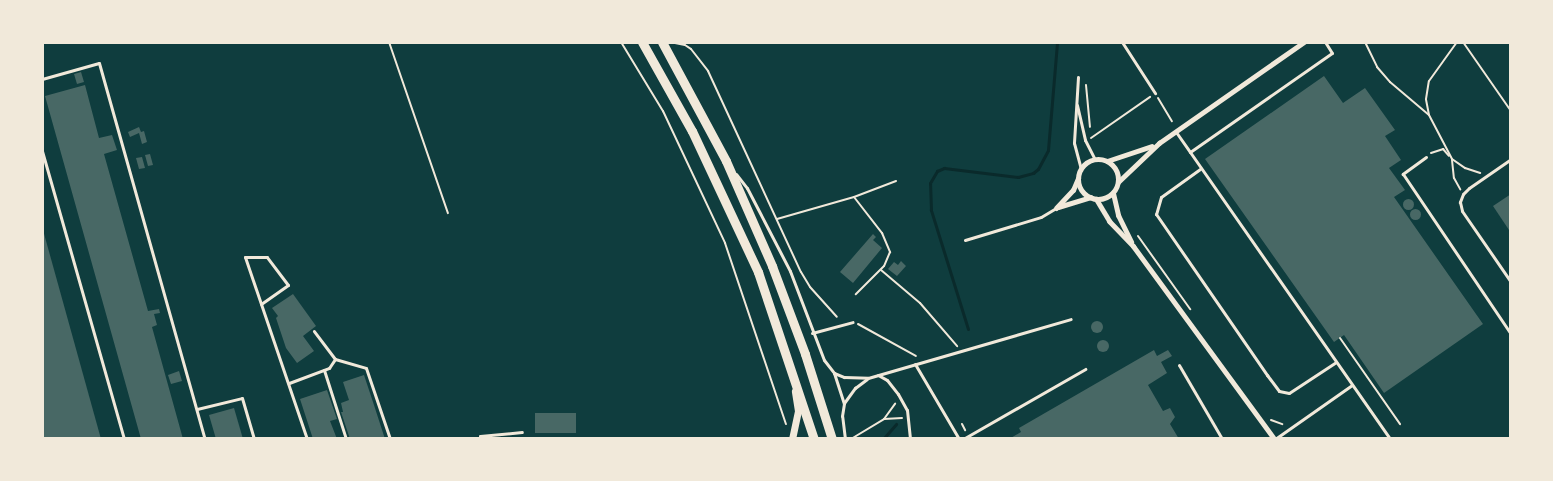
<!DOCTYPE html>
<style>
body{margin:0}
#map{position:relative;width:1553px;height:481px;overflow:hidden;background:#0f3d3e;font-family:Roboto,sans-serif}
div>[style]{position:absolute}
.stream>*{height:3px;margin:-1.5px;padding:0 1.5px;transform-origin:1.5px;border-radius:1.5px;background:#0a2a2b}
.building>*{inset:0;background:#486865}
.round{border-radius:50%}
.path>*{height:2px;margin:-1px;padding:0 1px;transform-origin:1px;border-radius:1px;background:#f1e9da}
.service>*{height:3px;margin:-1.5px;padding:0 1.5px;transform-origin:1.5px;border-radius:1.5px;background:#f1e9da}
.minor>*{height:5px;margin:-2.5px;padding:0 2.5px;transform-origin:2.5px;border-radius:2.5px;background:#f1e9da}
.minor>.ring{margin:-2.5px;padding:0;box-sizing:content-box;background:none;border:5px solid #f1e9da;border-radius:50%}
.tertiary>*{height:7px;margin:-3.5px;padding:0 3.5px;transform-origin:3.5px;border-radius:3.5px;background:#f1e9da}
.primary>*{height:9px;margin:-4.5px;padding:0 4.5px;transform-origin:4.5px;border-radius:4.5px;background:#f1e9da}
span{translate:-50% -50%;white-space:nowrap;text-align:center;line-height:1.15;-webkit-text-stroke:4.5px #f1e9da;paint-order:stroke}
.frame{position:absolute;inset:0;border:44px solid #f1e9da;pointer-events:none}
</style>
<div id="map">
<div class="stream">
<div style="left:968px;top:329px;width:125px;rotate:-107.3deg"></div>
<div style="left:931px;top:210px;width:27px;rotate:-92deg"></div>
<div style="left:930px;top:183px;width:14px;rotate:-60deg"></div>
<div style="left:937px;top:171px;width:8px;rotate:-23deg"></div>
<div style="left:944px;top:168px;width:75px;rotate:6.9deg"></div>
<div style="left:1018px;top:177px;width:16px;rotate:-15deg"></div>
<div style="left:1033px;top:173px;width:6px;rotate:-39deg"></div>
<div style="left:1038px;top:169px;width:21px;rotate:-62deg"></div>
<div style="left:1048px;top:150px;width:108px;rotate:-85.2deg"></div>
<div style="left:883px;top:439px;width:20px;rotate:-49deg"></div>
</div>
<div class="building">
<div style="clip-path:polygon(81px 72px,84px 82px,77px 84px,74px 74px)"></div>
<div style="clip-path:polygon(1324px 76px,1343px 103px,1365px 88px,1395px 130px,1385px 136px,1401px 160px,1389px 168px,1405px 190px,1394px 197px,1483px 324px,1384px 393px,1344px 335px,1334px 342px,1205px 159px)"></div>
<div style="clip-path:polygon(85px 85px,99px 138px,112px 135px,117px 150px,104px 154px,148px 311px,159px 309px,160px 313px,154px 314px,157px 325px,152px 327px,183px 439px,141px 439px,45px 96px)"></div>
<div style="clip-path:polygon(139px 127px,141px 132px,144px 131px,147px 142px,142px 144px,139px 133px,130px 137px,128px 132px)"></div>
<div style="clip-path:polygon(150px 154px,153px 165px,148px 166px,145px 155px)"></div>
<div style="clip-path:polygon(142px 157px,145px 168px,139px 169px,136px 158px)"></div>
<div style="clip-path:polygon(1511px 194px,1511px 233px,1493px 206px)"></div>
<div class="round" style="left:1402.5px;top:198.5px;width:11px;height:11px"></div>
<div class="round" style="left:1409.5px;top:208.5px;width:11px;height:11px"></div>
<div style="clip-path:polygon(42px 230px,43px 230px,101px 439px,42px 439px)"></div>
<div style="clip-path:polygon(873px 234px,876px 237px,873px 240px,882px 248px,853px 283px,840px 272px)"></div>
<div style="clip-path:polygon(901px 261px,906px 266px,897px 276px,888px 269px,894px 262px,898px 265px)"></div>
<div style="clip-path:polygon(293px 294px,316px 326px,303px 336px,314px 351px,297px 363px,286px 348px,276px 318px,278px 316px,272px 308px)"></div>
<div class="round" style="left:1091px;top:321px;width:12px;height:12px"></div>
<div class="round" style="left:1097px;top:340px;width:12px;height:12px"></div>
<div style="clip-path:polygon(1154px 350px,1157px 356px,1168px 350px,1172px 356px,1161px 362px,1167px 373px,1148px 385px,1163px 411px,1170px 408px,1175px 417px,1170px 424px,1179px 439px,1009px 439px,1021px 432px,1019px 428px)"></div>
<div style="clip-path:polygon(179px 371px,182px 381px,171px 384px,168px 375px)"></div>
<div style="clip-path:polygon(364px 375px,373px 402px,385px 439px,350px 439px,341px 412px,343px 412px,341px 403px,349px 400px,343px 382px)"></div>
<div style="clip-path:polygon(327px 390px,337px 419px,330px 421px,337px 439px,313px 439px,300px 399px)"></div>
<div style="clip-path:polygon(234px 408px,243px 439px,216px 439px,209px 415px)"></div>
<div style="clip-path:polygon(535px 413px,576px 413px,576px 433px,535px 433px)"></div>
</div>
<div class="path">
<div style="left:389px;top:42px;width:181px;rotate:71deg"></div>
<div style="left:621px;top:42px;width:81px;rotate:58.7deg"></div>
<div style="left:663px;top:111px;width:146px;rotate:64.8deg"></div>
<div style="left:725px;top:243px;width:191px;rotate:71.4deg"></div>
<div style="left:1365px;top:42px;width:28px;rotate:64deg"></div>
<div style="left:1377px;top:67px;width:20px;rotate:49deg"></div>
<div style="left:1390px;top:82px;width:51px;rotate:40.2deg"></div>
<div style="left:1429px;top:115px;width:50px;rotate:62.4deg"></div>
<div style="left:1452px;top:159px;width:16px;rotate:35deg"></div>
<div style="left:1465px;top:168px;width:16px;rotate:18deg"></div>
<div style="left:1463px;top:42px;width:84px;rotate:55.2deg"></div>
<div style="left:675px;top:43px;width:10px;rotate:11deg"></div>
<div style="left:685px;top:45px;width:7px;rotate:34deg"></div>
<div style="left:691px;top:49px;width:28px;rotate:52deg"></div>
<div style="left:708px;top:71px;width:221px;rotate:65.2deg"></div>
<div style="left:801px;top:272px;width:17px;rotate:59deg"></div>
<div style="left:810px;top:287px;width:40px;rotate:48deg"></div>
<div style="left:1086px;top:85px;width:42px;rotate:84.6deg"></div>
<div style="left:1158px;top:98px;width:27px;rotate:59deg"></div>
<div style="left:1429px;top:115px;width:16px;rotate:-101deg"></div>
<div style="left:1426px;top:99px;width:18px;rotate:-81deg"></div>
<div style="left:1429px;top:81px;width:48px;rotate:-54.3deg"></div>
<div style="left:1091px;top:138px;width:72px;rotate:-34.8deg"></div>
<div style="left:1431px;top:153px;width:13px;rotate:-18deg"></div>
<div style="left:1443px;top:149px;width:9px;rotate:49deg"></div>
<div style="left:1452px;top:160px;width:18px;rotate:84deg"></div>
<div style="left:1454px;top:178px;width:13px;rotate:61deg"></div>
<div style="left:854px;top:197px;width:46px;rotate:52.1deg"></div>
<div style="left:882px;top:233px;width:21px;rotate:67deg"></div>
<div style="left:890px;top:252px;width:15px;rotate:113deg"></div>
<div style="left:884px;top:266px;width:40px;rotate:135deg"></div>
<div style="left:777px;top:219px;width:80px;rotate:-15.9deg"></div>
<div style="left:854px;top:197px;width:45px;rotate:-20.9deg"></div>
<div style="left:1138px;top:236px;width:90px;rotate:54.5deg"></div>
<div style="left:881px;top:270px;width:51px;rotate:40.2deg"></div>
<div style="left:920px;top:303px;width:57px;rotate:49.3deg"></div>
<div style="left:858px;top:324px;width:66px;rotate:28.9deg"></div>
<div style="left:1340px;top:338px;width:105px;rotate:55.1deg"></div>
<div style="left:884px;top:419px;width:18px;rotate:-3deg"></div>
<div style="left:1271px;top:420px;width:12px;rotate:20deg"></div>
<div style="left:962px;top:424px;width:7px;rotate:63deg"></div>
<div style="left:851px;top:439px;width:39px;rotate:-31deg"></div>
<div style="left:884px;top:419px;width:19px;rotate:-54deg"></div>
</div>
<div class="service">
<div style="left:1122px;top:42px;width:61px;rotate:57.1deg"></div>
<div style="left:1078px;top:77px;width:66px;rotate:93.5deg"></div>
<div style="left:1074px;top:143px;width:28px;rotate:75deg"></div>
<div style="left:42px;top:79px;width:59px;rotate:-15.7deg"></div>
<div style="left:99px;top:63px;width:391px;rotate:74.3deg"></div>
<div style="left:1077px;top:105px;width:36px;rotate:77deg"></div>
<div style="left:1085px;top:140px;width:22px;rotate:63deg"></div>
<div style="left:1176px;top:132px;width:24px;rotate:55deg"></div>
<div style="left:1190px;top:152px;width:173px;rotate:-34.9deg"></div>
<div style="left:1332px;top:53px;width:13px;rotate:-122deg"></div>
<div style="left:42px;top:151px;width:299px;rotate:74.1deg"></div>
<div style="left:1190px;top:152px;width:350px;rotate:55.1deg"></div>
<div style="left:1426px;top:157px;width:29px;rotate:144deg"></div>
<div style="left:1403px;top:174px;width:193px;rotate:56deg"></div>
<div style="left:1511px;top:159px;width:51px;rotate:145.4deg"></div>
<div style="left:1469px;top:188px;width:8px;rotate:135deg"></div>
<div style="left:1463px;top:194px;width:9px;rotate:111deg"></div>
<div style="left:1460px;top:202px;width:9px;rotate:77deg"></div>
<div style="left:1462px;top:211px;width:86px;rotate:55.4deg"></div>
<div style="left:1200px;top:169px;width:48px;rotate:144.3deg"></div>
<div style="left:1161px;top:197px;width:18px;rotate:106deg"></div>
<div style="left:1156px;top:214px;width:196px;rotate:55.4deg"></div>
<div style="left:1267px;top:375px;width:20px;rotate:53deg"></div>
<div style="left:1279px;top:391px;width:10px;rotate:11deg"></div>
<div style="left:1289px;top:393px;width:56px;rotate:-33.4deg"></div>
<div style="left:736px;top:174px;width:18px;rotate:52deg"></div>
<div style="left:747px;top:188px;width:93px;rotate:62.6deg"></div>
<div style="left:790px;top:271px;width:95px;rotate:69.1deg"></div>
<div style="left:824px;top:360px;width:16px;rotate:52deg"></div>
<div style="left:834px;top:373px;width:11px;rotate:22deg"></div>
<div style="left:844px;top:377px;width:24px;rotate:2deg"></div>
<div style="left:868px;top:378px;width:211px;rotate:-16.2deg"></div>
<div style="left:965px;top:240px;width:79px;rotate:-16.8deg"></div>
<div style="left:1041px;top:217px;width:17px;rotate:-31deg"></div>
<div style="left:261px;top:304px;width:33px;rotate:-35deg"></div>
<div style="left:288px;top:285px;width:35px;rotate:-127deg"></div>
<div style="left:267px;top:257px;width:22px;rotate:180deg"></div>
<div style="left:245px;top:257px;width:192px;rotate:71.2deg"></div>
<div style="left:812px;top:333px;width:42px;rotate:-15deg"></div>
<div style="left:335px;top:359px;width:32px;rotate:16deg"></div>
<div style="left:366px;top:368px;width:75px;rotate:71.3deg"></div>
<div style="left:915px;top:364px;width:87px;rotate:59.6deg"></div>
<div style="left:1179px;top:365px;width:86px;rotate:59.8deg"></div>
<div style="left:324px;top:370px;width:72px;rotate:72.3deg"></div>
<div style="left:834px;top:373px;width:32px;rotate:72deg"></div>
<div style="left:878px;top:375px;width:10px;rotate:29deg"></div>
<div style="left:887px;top:380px;width:18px;rotate:52deg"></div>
<div style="left:898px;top:394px;width:18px;rotate:61deg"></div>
<div style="left:907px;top:410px;width:29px;rotate:84deg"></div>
<div style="left:289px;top:383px;width:43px;rotate:-20.6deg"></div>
<div style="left:329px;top:368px;width:11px;rotate:-56deg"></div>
<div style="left:335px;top:359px;width:35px;rotate:-127deg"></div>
<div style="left:197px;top:409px;width:46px;rotate:-13.7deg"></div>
<div style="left:242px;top:398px;width:43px;rotate:73.7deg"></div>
<div style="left:480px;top:439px;width:3px;rotate:-90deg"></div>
<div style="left:480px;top:436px;width:42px;rotate:-5.4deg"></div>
<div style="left:845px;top:439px;width:23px;rotate:-97deg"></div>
<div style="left:842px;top:416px;width:13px;rotate:-81deg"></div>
<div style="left:844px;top:403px;width:19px;rotate:-54deg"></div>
<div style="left:855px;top:388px;width:15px;rotate:-37deg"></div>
<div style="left:963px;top:439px;width:141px;rotate:-29.8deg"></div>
<div style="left:1275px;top:439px;width:94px;rotate:-35deg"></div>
</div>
<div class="minor">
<div class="ring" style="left:1078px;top:159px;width:35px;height:35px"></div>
<div style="left:1107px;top:161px;width:47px;rotate:-18.4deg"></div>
<div style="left:1118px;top:182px;width:57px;rotate:-43.6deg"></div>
<div style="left:1159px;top:143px;width:177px;rotate:-34.9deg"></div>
<div style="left:1113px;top:193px;width:23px;rotate:77deg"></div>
<div style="left:1118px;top:215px;width:30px;rotate:64deg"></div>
<div style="left:1096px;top:199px;width:26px;rotate:59deg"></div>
<div style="left:1109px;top:221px;width:35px;rotate:46deg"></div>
<div style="left:1133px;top:246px;width:239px;rotate:53.8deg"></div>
<div style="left:1058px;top:207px;width:34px;rotate:-17deg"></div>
<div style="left:1056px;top:208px;width:25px;rotate:-47deg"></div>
<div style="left:1073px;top:190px;width:13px;rotate:-67deg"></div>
</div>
<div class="tertiary">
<div style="left:792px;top:439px;width:29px;rotate:-78deg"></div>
<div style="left:798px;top:411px;width:20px;rotate:-99deg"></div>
</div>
<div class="primary">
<div style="left:642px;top:42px;width:102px;rotate:60.7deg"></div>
<div style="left:692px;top:131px;width:156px;rotate:64.9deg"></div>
<div style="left:758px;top:272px;width:176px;rotate:71.5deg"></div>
<div style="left:662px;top:42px;width:135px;rotate:61.7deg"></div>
<div style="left:726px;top:161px;width:115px;rotate:66.3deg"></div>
<div style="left:772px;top:266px;width:94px;rotate:69.4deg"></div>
<div style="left:805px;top:354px;width:89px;rotate:72.4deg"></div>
</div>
<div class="frame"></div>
</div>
